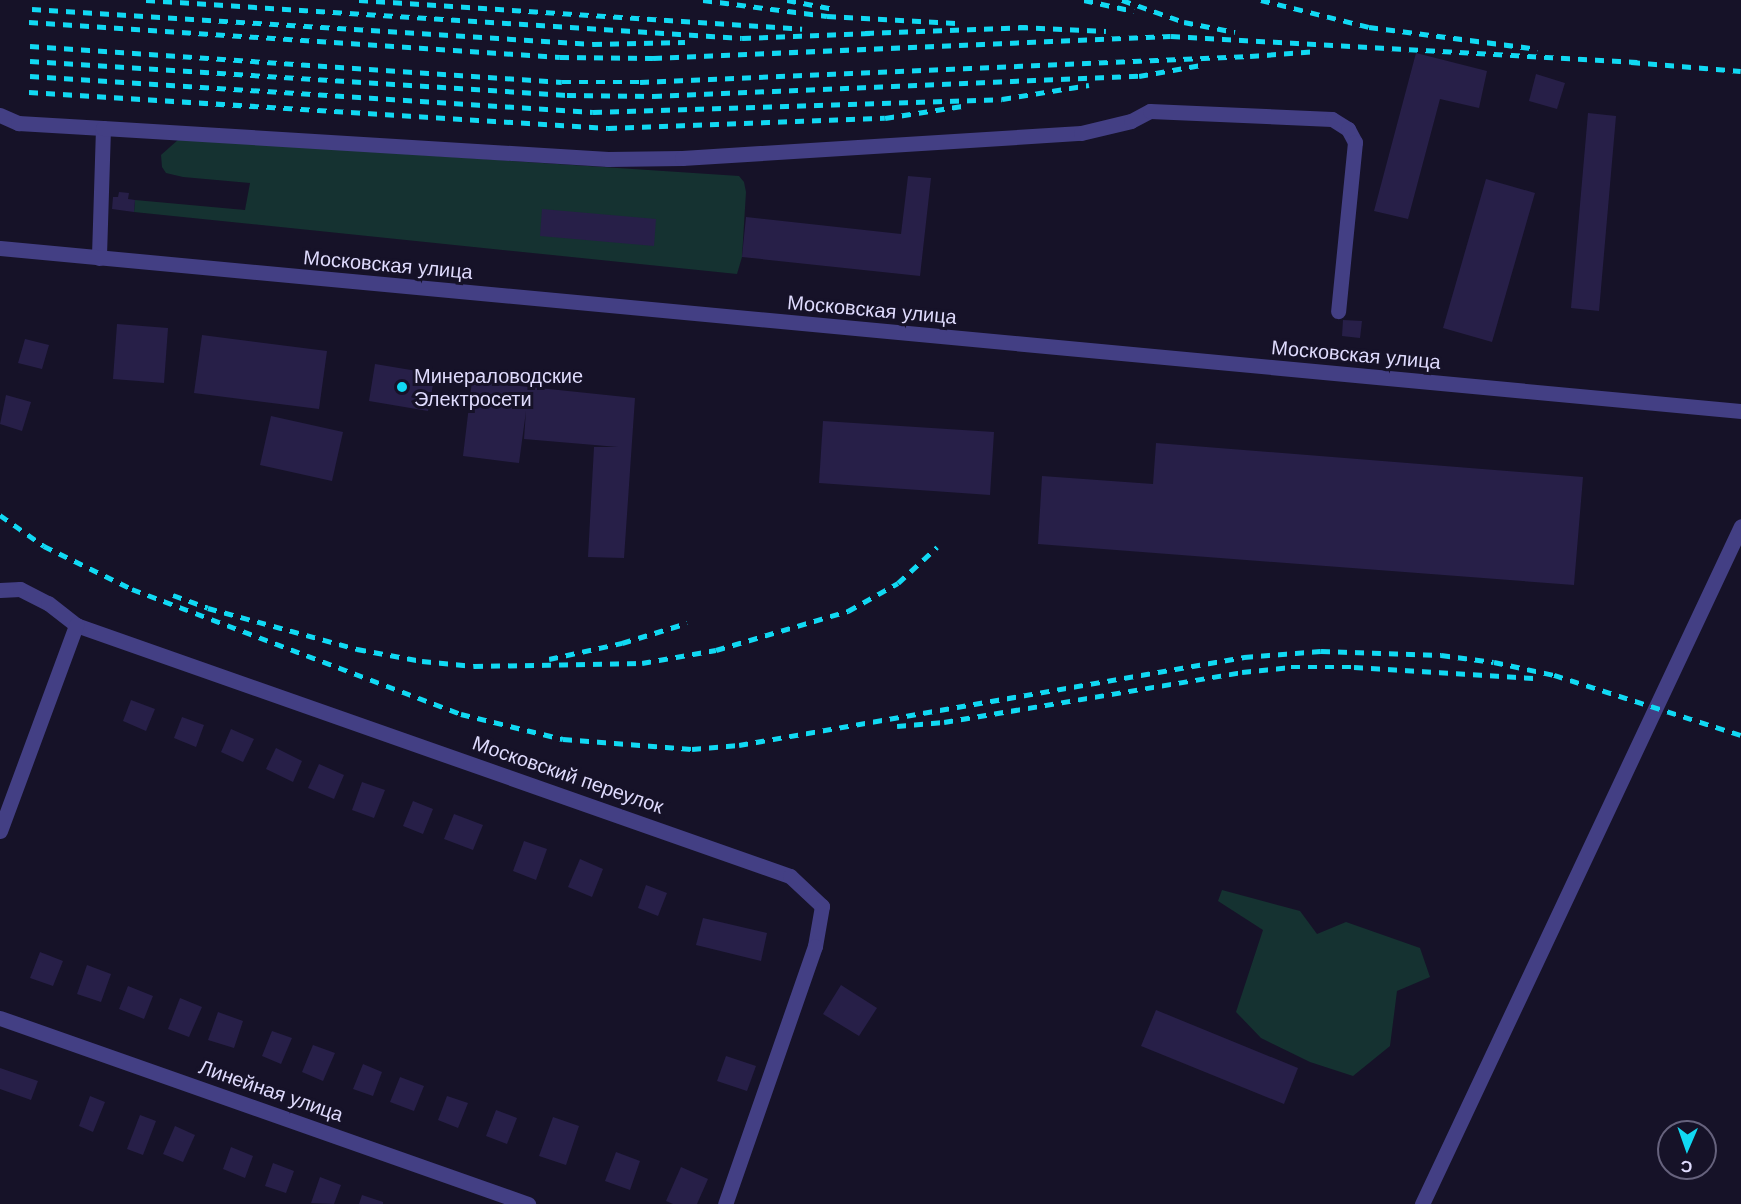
<!DOCTYPE html>
<meta charset="utf-8">
<style>
body{margin:0}
#map{position:relative;width:1741px;height:1204px;overflow:hidden;background:#161228;font-family:Helvetica,sans-serif}
div>[style]{position:absolute}
.green>*{inset:0;background:#153231}
.building>*{inset:0;background:#271f48}
.minor>*{height:15px;margin:-7.5px;padding:0 7.5px;transform-origin:7.5px;border-radius:7.5px;background:#433f84}
.rail>*{height:4.5px;margin-top:-2.25px;transform-origin:0;background:repeating-linear-gradient(90deg,#11d9f3 0 9px,transparent 0 17px)}
.dots>*{width:16px;height:16px;translate:-50% -50%;box-sizing:border-box;border:3px solid #161228;border-radius:50%}
span{translate:-50% -50%;white-space:nowrap;text-align:center;line-height:1.15;-webkit-text-stroke:6px #161228;paint-order:stroke}
.street-label{font-size:20px;color:#dfdbfd}
.poi-label{font-size:20px;color:#dfdbfd}
.left{translate:0 -50%;text-align:left}
.north{position:absolute;left:1657px;top:1120px;width:60px;height:60px;box-sizing:border-box;background:#161228;border:2px solid #66627d;border-radius:50%;rotate:182deg;font-size:16px;font-weight:700;line-height:24px;text-align:center;color:#dfdbfd}
.north::after{content:'';display:block;margin:auto;width:21px;height:27px;background:#11d9f3;clip-path:polygon(50% 0,100% 100%,50% 72%,0 100%)}
</style>
<div id="map">
<div class="green">
<div style="clip-path:polygon(179px 139px,739px 176px,744px 182px,746px 192px,742px 257px,737px 274px,134px 212px,135px 200px,245px 210px,250px 183px,183px 177px,166px 173px,162px 167px,161px 155px)"></div>
<div style="clip-path:polygon(1222px 890px,1300px 911px,1317px 934px,1346px 922px,1420px 948px,1430px 977px,1397px 991px,1390px 1046px,1353px 1076px,1310px 1062px,1261px 1038px,1236px 1012px,1263px 930px,1218px 901px)"></div>
</div>
<div class="building">
<div style="clip-path:polygon(1416px 53px,1487px 71px,1479px 108px,1440px 99px,1408px 219px,1374px 211px)"></div>
<div style="clip-path:polygon(1536px 74px,1565px 83px,1557px 109px,1529px 101px)"></div>
<div style="clip-path:polygon(1588px 113px,1616px 116px,1599px 311px,1571px 308px)"></div>
<div style="clip-path:polygon(908px 176px,931px 178px,920px 276px,742px 257px,746px 217px,901px 234px)"></div>
<div style="clip-path:polygon(1486px 179px,1535px 193px,1492px 342px,1443px 328px)"></div>
<div style="clip-path:polygon(119px 192px,129px 193px,128px 199px,135px 200px,134px 212px,112px 209px,113px 197px,118px 197px)"></div>
<div style="clip-path:polygon(542px 209px,656px 219px,654px 246px,540px 236px)"></div>
<div style="clip-path:polygon(1343px 320px,1362px 321px,1360px 338px,1342px 336px)"></div>
<div style="clip-path:polygon(117px 324px,168px 328px,164px 383px,113px 379px)"></div>
<div style="clip-path:polygon(202px 335px,327px 351px,319px 409px,194px 393px)"></div>
<div style="clip-path:polygon(25px 339px,49px 345px,42px 369px,18px 363px)"></div>
<div style="clip-path:polygon(375px 364px,435px 374px,428px 411px,369px 401px)"></div>
<div style="clip-path:polygon(472px 381px,635px 398px,624px 558px,588px 557px,594px 447px,618px 447px,524px 439px,526px 411px,519px 463px,463px 456px)"></div>
<div style="clip-path:polygon(6px 395px,31px 402px,22px 431px,0 424px)"></div>
<div style="clip-path:polygon(271px 416px,343px 432px,332px 481px,260px 465px)"></div>
<div style="clip-path:polygon(823px 421px,994px 432px,990px 495px,819px 483px)"></div>
<div style="clip-path:polygon(1156px 443px,1583px 477px,1574px 585px,1038px 544px,1042px 476px,1153px 484px)"></div>
<div style="clip-path:polygon(131px 700px,155px 709px,146px 731px,123px 721px)"></div>
<div style="clip-path:polygon(182px 717px,204px 725px,196px 747px,174px 738px)"></div>
<div style="clip-path:polygon(231px 729px,254px 739px,243px 762px,221px 752px)"></div>
<div style="clip-path:polygon(276px 748px,302px 761px,293px 782px,266px 769px)"></div>
<div style="clip-path:polygon(319px 764px,344px 775px,334px 799px,308px 788px)"></div>
<div style="clip-path:polygon(362px 782px,385px 790px,374px 818px,352px 810px)"></div>
<div style="clip-path:polygon(413px 801px,433px 809px,423px 834px,403px 826px)"></div>
<div style="clip-path:polygon(454px 814px,483px 825px,473px 850px,444px 839px)"></div>
<div style="clip-path:polygon(524px 841px,547px 849px,536px 880px,513px 871px)"></div>
<div style="clip-path:polygon(580px 859px,603px 869px,592px 897px,568px 887px)"></div>
<div style="clip-path:polygon(646px 885px,667px 893px,658px 916px,638px 908px)"></div>
<div style="clip-path:polygon(703px 918px,767px 933px,761px 961px,696px 945px)"></div>
<div style="clip-path:polygon(40px 952px,63px 961px,53px 986px,30px 978px)"></div>
<div style="clip-path:polygon(87px 965px,111px 974px,101px 1002px,77px 994px)"></div>
<div style="clip-path:polygon(841px 985px,877px 1008px,859px 1036px,823px 1014px)"></div>
<div style="clip-path:polygon(128px 986px,153px 996px,144px 1019px,119px 1009px)"></div>
<div style="clip-path:polygon(180px 998px,202px 1007px,189px 1037px,168px 1029px)"></div>
<div style="clip-path:polygon(1156px 1010px,1298px 1068px,1284px 1104px,1141px 1046px)"></div>
<div style="clip-path:polygon(218px 1012px,243px 1021px,234px 1048px,208px 1040px)"></div>
<div style="clip-path:polygon(272px 1031px,292px 1038px,281px 1064px,262px 1056px)"></div>
<div style="clip-path:polygon(313px 1045px,335px 1053px,323px 1081px,302px 1072px)"></div>
<div style="clip-path:polygon(726px 1056px,756px 1066px,747px 1091px,717px 1081px)"></div>
<div style="clip-path:polygon(363px 1064px,382px 1072px,373px 1096px,353px 1089px)"></div>
<div style="clip-path:polygon(0 1068px,38px 1081px,31px 1100px,0 1089px)"></div>
<div style="clip-path:polygon(400px 1077px,424px 1086px,414px 1111px,390px 1102px)"></div>
<div style="clip-path:polygon(90px 1096px,105px 1102px,93px 1132px,79px 1126px)"></div>
<div style="clip-path:polygon(447px 1096px,468px 1103px,458px 1128px,438px 1120px)"></div>
<div style="clip-path:polygon(496px 1110px,517px 1118px,507px 1144px,486px 1136px)"></div>
<div style="clip-path:polygon(140px 1115px,156px 1121px,143px 1155px,127px 1149px)"></div>
<div style="clip-path:polygon(553px 1117px,579px 1126px,566px 1165px,539px 1156px)"></div>
<div style="clip-path:polygon(175px 1126px,195px 1135px,183px 1162px,163px 1154px)"></div>
<div style="clip-path:polygon(231px 1147px,253px 1156px,245px 1178px,223px 1169px)"></div>
<div style="clip-path:polygon(616px 1152px,640px 1161px,630px 1190px,605px 1181px)"></div>
<div style="clip-path:polygon(273px 1163px,294px 1171px,286px 1193px,265px 1186px)"></div>
<div style="clip-path:polygon(681px 1167px,708px 1179px,697px 1204px,673px 1204px,666px 1201px)"></div>
<div style="clip-path:polygon(320px 1177px,341px 1185px,334px 1204px,311px 1203px)"></div>
<div style="clip-path:polygon(362px 1195px,383px 1202px,383px 1204px,359px 1204px)"></div>
</div>
<div class="minor">
<div style="left:0;top:115px;width:20px;rotate:24deg"></div>
<div style="left:18px;top:123px;width:85px;rotate:3.4deg"></div>
<div style="left:103px;top:128px;width:130px;rotate:91.8deg"></div>
<div style="left:103px;top:128px;width:506px;rotate:3.51deg"></div>
<div style="left:608px;top:159px;width:74px;rotate:-0.8deg"></div>
<div style="left:682px;top:158px;width:400px;rotate:-3.6deg"></div>
<div style="left:1081px;top:133px;width:51px;rotate:-13.5deg"></div>
<div style="left:1131px;top:121px;width:21px;rotate:-28deg"></div>
<div style="left:1150px;top:111px;width:182px;rotate:2.5deg"></div>
<div style="left:1332px;top:119px;width:19px;rotate:32deg"></div>
<div style="left:1348px;top:129px;width:15px;rotate:62deg"></div>
<div style="left:1355px;top:142px;width:170px;rotate:95.7deg"></div>
<div style="left:0;top:248px;width:1749px;rotate:5.35deg"></div>
<div style="left:0;top:590px;width:20px;rotate:-3deg"></div>
<div style="left:20px;top:589px;width:31px;rotate:27deg"></div>
<div style="left:48px;top:603px;width:36px;rotate:38deg"></div>
<div style="left:76px;top:625px;width:757px;rotate:19.37deg"></div>
<div style="left:790px;top:876px;width:44px;rotate:43.2deg"></div>
<div style="left:822px;top:906px;width:41px;rotate:99.9deg"></div>
<div style="left:815px;top:946px;width:273px;rotate:109.2deg"></div>
<div style="left:0;top:831px;width:220px;rotate:-69.7deg"></div>
<div style="left:0;top:1018px;width:560px;rotate:19.41deg"></div>
<div style="left:1422px;top:1204px;width:749px;rotate:-64.8deg"></div>
</div>
<div class="rail">
<div style="left:146px;top:0;width:597px;rotate:3.65deg"></div>
<div style="left:742px;top:38px;width:129px;rotate:-2.2deg"></div>
<div style="left:359px;top:0;width:444px;rotate:3.7deg"></div>
<div style="left:703px;top:0;width:125px;rotate:7.4deg"></div>
<div style="left:827px;top:16px;width:129px;rotate:3.1deg"></div>
<div style="left:787px;top:0;width:48px;rotate:10.8deg"></div>
<div style="left:1084px;top:0;width:51px;rotate:12.4deg"></div>
<div style="left:1122px;top:0;width:66px;rotate:19.5deg"></div>
<div style="left:1184px;top:22px;width:52px;rotate:11.1deg"></div>
<div style="left:1261px;top:0;width:111px;rotate:14deg"></div>
<div style="left:1369px;top:27px;width:170px;rotate:7.4deg"></div>
<div style="left:32px;top:9px;width:562px;rotate:3.57deg"></div>
<div style="left:593px;top:44px;width:92px;rotate:-1.2deg"></div>
<div style="left:29px;top:22px;width:532px;rotate:3.77deg"></div>
<div style="left:560px;top:57px;width:93px;rotate:0.6deg"></div>
<div style="left:653px;top:58px;width:518px;rotate:-2.43deg"></div>
<div style="left:1171px;top:36px;width:467px;rotate:3.2deg"></div>
<div style="left:1019px;top:27px;width:87px;rotate:2.6deg"></div>
<div style="left:865px;top:33px;width:162px;rotate:-2.1deg"></div>
<div style="left:30px;top:46px;width:533px;rotate:3.87deg"></div>
<div style="left:562px;top:82px;width:78px"></div>
<div style="left:640px;top:82px;width:611px;rotate:-2.44deg"></div>
<div style="left:1250px;top:56px;width:68px;rotate:-4.2deg"></div>
<div style="left:30px;top:61px;width:538px;rotate:3.62deg"></div>
<div style="left:567px;top:95px;width:86px;rotate:0.7deg"></div>
<div style="left:653px;top:96px;width:486px;rotate:-2.4deg"></div>
<div style="left:1139px;top:76px;width:63px;rotate:-10.1deg"></div>
<div style="left:1631px;top:62px;width:110px;rotate:4.7deg"></div>
<div style="left:30px;top:76px;width:564px;rotate:3.66deg"></div>
<div style="left:593px;top:112px;width:409px;rotate:-1.8deg"></div>
<div style="left:1002px;top:99px;width:88px;rotate:-9.1deg"></div>
<div style="left:29px;top:92px;width:580px;rotate:3.56deg"></div>
<div style="left:608px;top:128px;width:277px;rotate:-2.1deg"></div>
<div style="left:885px;top:118px;width:78px;rotate:-8.9deg"></div>
<div style="left:0;top:515px;width:54px;rotate:35.2deg"></div>
<div style="left:44px;top:546px;width:98px;rotate:26deg"></div>
<div style="left:132px;top:589px;width:352px;rotate:20.8deg"></div>
<div style="left:461px;top:714px;width:105px;rotate:13.8deg"></div>
<div style="left:563px;top:739px;width:129px;rotate:4.4deg"></div>
<div style="left:692px;top:749px;width:47px;rotate:-4.9deg"></div>
<div style="left:739px;top:745px;width:513px;rotate:-9.88deg"></div>
<div style="left:1244px;top:657px;width:77px;rotate:-4.5deg"></div>
<div style="left:1321px;top:651px;width:120px;rotate:1.9deg"></div>
<div style="left:1441px;top:655px;width:53px;rotate:7.5deg"></div>
<div style="left:1494px;top:662px;width:61px;rotate:12.2deg"></div>
<div style="left:1554px;top:675px;width:196px;rotate:17.8deg"></div>
<div style="left:173px;top:595px;width:37px;rotate:20deg"></div>
<div style="left:208px;top:608px;width:155px;rotate:15.4deg"></div>
<div style="left:357px;top:649px;width:66px;rotate:10.5deg"></div>
<div style="left:422px;top:661px;width:52px;rotate:5.5deg"></div>
<div style="left:474px;top:666px;width:168px;rotate:-1deg"></div>
<div style="left:642px;top:663px;width:75px;rotate:-10deg"></div>
<div style="left:716px;top:650px;width:138px;rotate:-16.5deg"></div>
<div style="left:848px;top:611px;width:57px;rotate:-29.2deg"></div>
<div style="left:898px;top:583px;width:53px;rotate:-42.7deg"></div>
<div style="left:549px;top:659px;width:75px;rotate:-12.4deg"></div>
<div style="left:622px;top:643px;width:68px;rotate:-17.1deg"></div>
<div style="left:897px;top:726px;width:47px;rotate:-4.9deg"></div>
<div style="left:944px;top:722px;width:302px;rotate:-9.5deg"></div>
<div style="left:1242px;top:672px;width:49px;rotate:-5.8deg"></div>
<div style="left:1291px;top:667px;width:63px"></div>
<div style="left:1354px;top:667px;width:180px;rotate:3.5deg"></div>
</div>
<div class="dots">
<div style="left:402px;top:387px;background:#11d9f3"></div>
</div>
<div class="street-label">
<span style="left:388px;top:265px;rotate:5deg">Московская улица</span>
<span style="left:872px;top:310px;rotate:5deg">Московская улица</span>
<span style="left:1356px;top:355px;rotate:5deg">Московская улица</span>
<span style="left:568px;top:775px;rotate:19deg">Московский переулок</span>
<span style="left:271px;top:1091px;rotate:19deg">Линейная улица</span>
</div>
<div class="poi-label">
<span class="left" style="left:414px;top:388px">Минераловодские<br>Электросети</span>
</div>
<div class="north">С</div>
</div>
